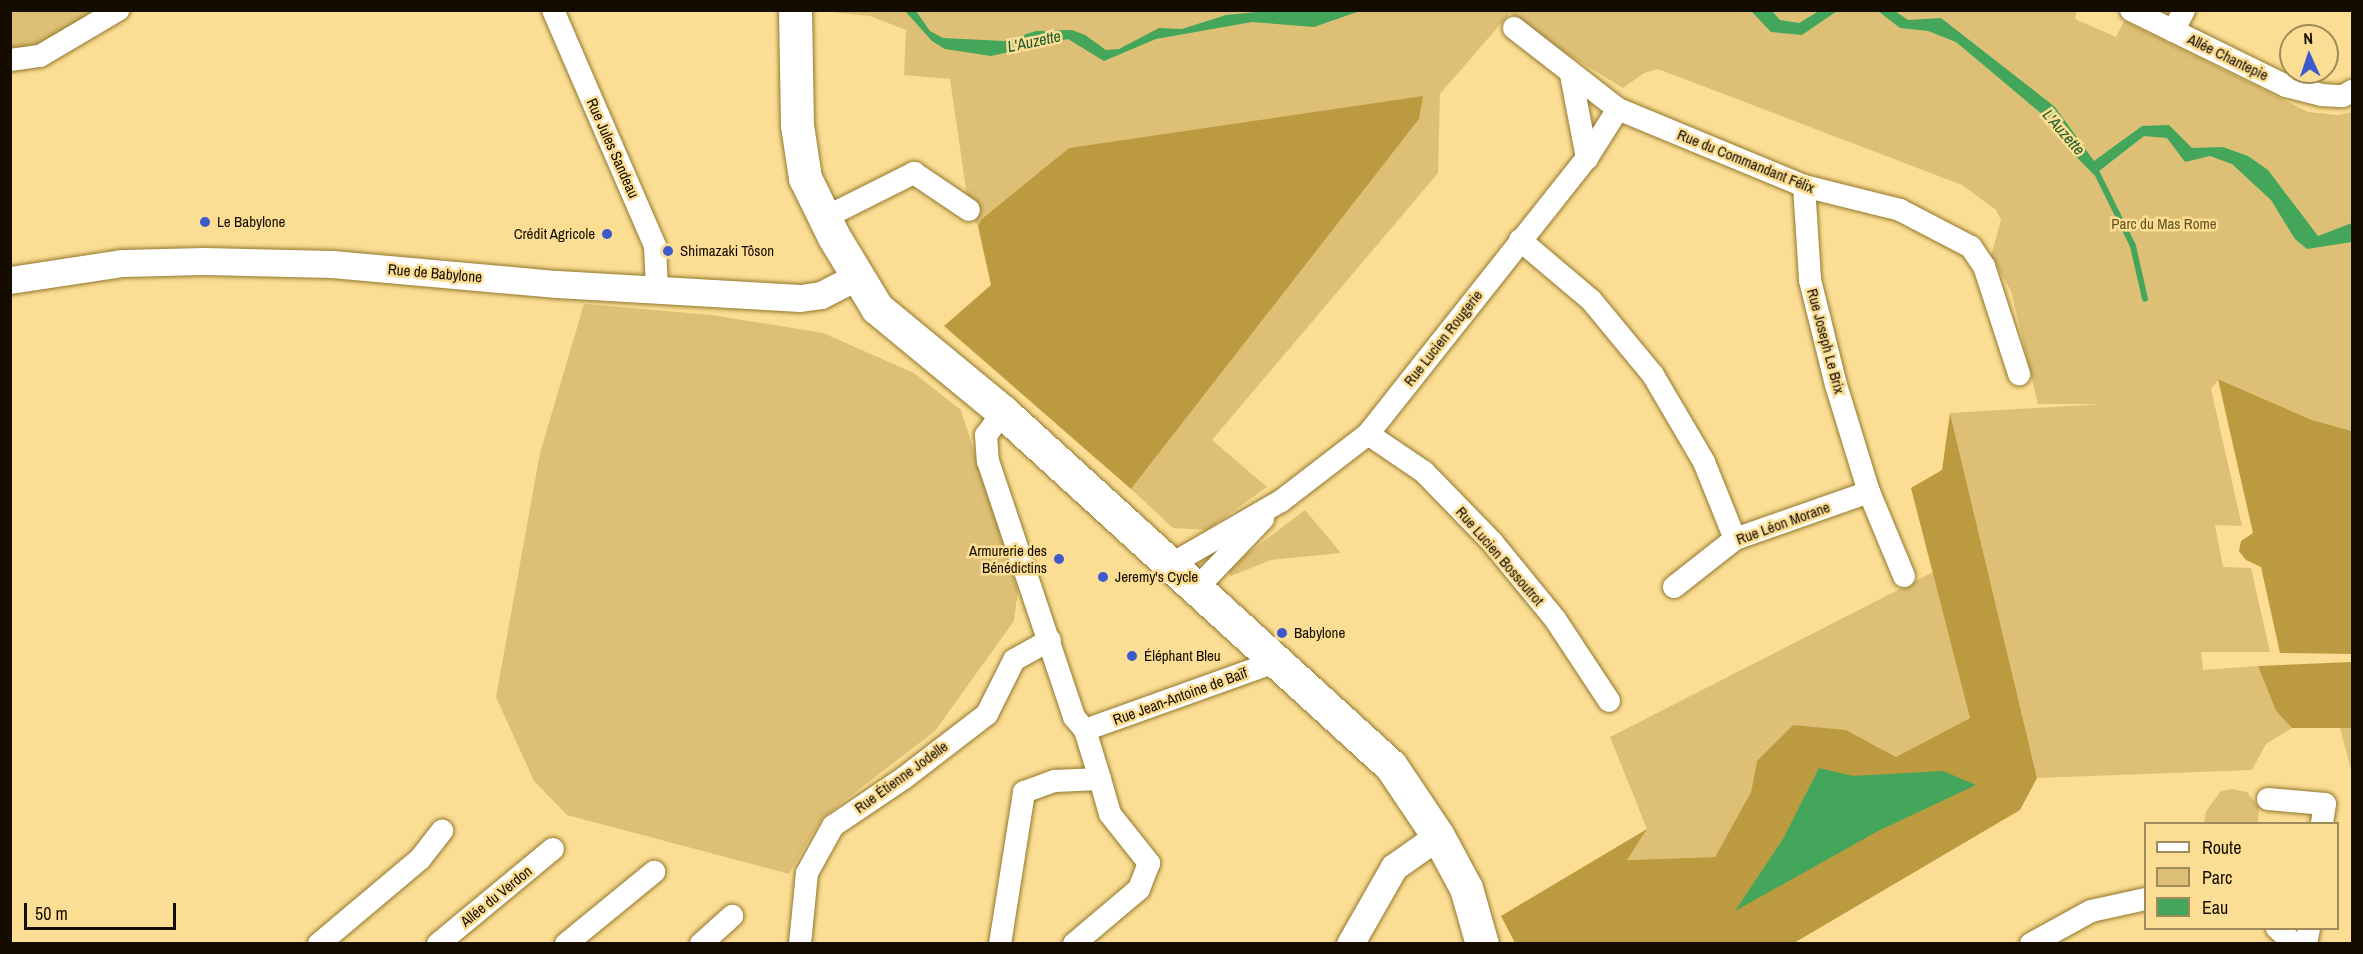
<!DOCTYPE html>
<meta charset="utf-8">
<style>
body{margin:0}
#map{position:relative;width:2363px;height:954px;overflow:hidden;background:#fbde94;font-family:"Archivo Narrow",sans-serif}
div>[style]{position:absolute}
.green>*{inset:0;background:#ddc076}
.forest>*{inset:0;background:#bb9a40}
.water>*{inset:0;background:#43a65b}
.stream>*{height:6px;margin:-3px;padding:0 3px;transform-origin:3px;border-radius:3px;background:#43a65b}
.roads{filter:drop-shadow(0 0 2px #92772c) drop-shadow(0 0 2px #92772c)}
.minor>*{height:22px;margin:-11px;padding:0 11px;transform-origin:11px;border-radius:11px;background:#fff}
.tertiary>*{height:27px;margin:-13.5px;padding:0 13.5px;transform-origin:13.5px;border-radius:13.5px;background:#fff}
.primary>*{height:33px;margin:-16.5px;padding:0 16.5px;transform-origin:16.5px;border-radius:16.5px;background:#fff}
.dots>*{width:16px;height:16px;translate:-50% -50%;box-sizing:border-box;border:3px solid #fbde94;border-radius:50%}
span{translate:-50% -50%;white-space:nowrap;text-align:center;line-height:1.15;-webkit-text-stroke:5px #fbde94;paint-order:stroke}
.street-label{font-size:15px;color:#150c00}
.poi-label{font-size:15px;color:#150c00}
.left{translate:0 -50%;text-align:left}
.right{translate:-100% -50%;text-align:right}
.park-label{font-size:15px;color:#635222}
.water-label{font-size:16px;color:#185c2a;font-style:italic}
.frame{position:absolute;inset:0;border:12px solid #150c00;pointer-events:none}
.legend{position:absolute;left:2144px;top:822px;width:195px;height:108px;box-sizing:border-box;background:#fbde94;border:2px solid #9f8a59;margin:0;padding:8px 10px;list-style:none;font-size:18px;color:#150c00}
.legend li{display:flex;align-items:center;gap:12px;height:30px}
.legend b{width:30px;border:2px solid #9f8a59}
.north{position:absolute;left:2279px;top:24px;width:60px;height:60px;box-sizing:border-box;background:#fbde94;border:2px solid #9f8a59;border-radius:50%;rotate:357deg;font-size:16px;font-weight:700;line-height:24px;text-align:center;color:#150c00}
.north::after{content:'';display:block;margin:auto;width:21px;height:27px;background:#3d5acc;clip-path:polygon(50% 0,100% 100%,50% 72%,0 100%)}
.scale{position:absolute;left:24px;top:903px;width:152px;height:27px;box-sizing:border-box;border:3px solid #150c00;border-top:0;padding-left:8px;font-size:18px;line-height:21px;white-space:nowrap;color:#150c00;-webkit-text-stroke:4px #fbde94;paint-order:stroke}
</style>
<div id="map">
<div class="green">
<div style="clip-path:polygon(10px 11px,95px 11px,53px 40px,11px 51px)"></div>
<div style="clip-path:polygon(821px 11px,2077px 11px,2075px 19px,2116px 37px,2124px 21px,2308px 112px,2338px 115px,2352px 112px,2352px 431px,2312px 420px,2219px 379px,2211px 389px,2242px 526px,2215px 525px,2223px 567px,2251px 568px,2270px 652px,2201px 652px,2203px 670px,2258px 666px,2276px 711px,2292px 728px,2266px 744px,2252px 770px,2037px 778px,1950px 413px,2102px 404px,2038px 404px,2011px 291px,1991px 256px,2001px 220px,1996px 210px,1962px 185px,1658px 69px,1644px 73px,1623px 88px,1546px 41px,1510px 13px,1440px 94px,1438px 173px,1212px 440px,1267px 487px,1207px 530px,1173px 528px,1131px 489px,1419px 119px,1069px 148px,978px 226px,969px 210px,950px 79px,904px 75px,906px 30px,870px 16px)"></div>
<div style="clip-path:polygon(584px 304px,712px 315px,823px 333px,914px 373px,961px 410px,1018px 591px,1014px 621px,935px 731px,822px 818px,789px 874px,567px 815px,534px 781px,496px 697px,540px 453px)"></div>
<div style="clip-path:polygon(1305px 510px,1341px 553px,1271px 560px,1231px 576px,1226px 570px)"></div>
<div style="clip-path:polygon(1933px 572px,1970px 718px,1896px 757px,1846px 730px,1757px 761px,1751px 792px,1715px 857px,1626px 860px,1647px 829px,1610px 737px)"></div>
<div style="clip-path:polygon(2340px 728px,2352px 728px,2352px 773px)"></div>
<div style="clip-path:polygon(2233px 789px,2247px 792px,2259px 807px,2258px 823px,2204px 823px,2206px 811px,2221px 791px)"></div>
</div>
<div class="forest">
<div style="clip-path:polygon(1423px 96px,1419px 119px,1131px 489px,944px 326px,991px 285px,978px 226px,982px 219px,1069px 148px)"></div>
<div style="clip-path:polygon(2218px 379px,2312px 420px,2352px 431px,2352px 654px,2280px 653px,2261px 567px,2246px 560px,2239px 551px,2241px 541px,2253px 533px)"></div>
<div style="clip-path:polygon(1950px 413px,2037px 778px,2020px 810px,1794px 943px,1515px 943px,1501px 916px,1647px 829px,1627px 860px,1715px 857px,1751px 792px,1757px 761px,1793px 725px,1846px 730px,1896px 757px,1970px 718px,1911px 488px,1942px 470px)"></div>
<div style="clip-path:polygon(2352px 662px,2352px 728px,2292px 728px,2276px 711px,2258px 666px)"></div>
</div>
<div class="water">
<div style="clip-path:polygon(1276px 10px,1360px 11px,1314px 27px,1252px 22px,1156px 39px,1104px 61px,1068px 39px,991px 56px,945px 49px,932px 41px,905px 11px,916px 11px,930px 31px,943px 38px,1004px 41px,1036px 31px,1072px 30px,1085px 35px,1106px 50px,1119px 49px,1159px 28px,1182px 29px,1226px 15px)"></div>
<div style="clip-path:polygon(1751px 11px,1772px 11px,1780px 20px,1799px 23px,1819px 11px,1837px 11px,1802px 35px,1771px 32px)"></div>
<div style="clip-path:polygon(1878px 11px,1895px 11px,1908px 20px,1941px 18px,2055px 107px,2094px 161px,2142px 126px,2169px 125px,2192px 148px,2223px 147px,2248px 156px,2268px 170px,2318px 236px,2352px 223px,2352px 242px,2307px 249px,2295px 239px,2271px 200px,2232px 164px,2210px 156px,2185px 162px,2167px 138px,2144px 136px,2094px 175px,2062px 142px,2050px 121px,1956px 42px,1928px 31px,1900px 28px)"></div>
<div style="clip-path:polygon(1819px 768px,1853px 776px,1943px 771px,1976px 785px,1878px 831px,1735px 911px,1783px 839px)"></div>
</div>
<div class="stream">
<div style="left:2094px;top:167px;width:88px;rotate:63.7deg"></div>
<div style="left:2133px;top:246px;width:54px;rotate:77.2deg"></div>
</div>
<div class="roads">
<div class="minor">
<div style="left:553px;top:10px;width:257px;rotate:66.6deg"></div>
<div style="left:655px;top:246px;width:43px;rotate:87.3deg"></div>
<div style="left:2131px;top:10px;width:173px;rotate:26.1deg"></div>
<div style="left:2286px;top:86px;width:36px;rotate:14deg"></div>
<div style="left:2321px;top:95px;width:22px;rotate:3deg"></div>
<div style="left:2343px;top:96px;width:10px;rotate:-29deg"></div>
<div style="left:1514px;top:28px;width:132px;rotate:37.9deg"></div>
<div style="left:1618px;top:109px;width:201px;rotate:22.5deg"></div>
<div style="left:1804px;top:186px;width:99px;rotate:14deg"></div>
<div style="left:1900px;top:210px;width:80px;rotate:27.5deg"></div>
<div style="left:1971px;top:247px;width:23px;rotate:56deg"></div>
<div style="left:1984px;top:266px;width:114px;rotate:72deg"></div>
<div style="left:2173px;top:31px;width:24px;rotate:-62deg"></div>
<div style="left:10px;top:60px;width:30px;rotate:-8deg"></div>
<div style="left:40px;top:56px;width:91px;rotate:-30.5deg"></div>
<div style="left:1571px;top:75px;width:85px;rotate:79.1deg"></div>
<div style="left:1804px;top:186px;width:94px;rotate:86.3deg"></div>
<div style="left:1810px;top:280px;width:108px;rotate:76.1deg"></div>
<div style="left:1836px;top:385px;width:112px;rotate:72.9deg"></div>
<div style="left:1869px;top:492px;width:91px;rotate:67.4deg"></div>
<div style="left:824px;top:218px;width:101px;rotate:-26.6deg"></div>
<div style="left:914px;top:173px;width:66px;rotate:33.9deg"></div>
<div style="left:1520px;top:240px;width:93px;rotate:40.2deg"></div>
<div style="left:1591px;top:300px;width:97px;rotate:50.4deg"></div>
<div style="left:1653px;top:375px;width:101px;rotate:59.6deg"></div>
<div style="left:1704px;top:462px;width:83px;rotate:68.1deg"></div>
<div style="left:1003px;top:412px;width:29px;rotate:126deg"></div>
<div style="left:986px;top:435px;width:26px;rotate:86deg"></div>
<div style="left:988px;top:461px;width:270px;rotate:71.4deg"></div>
<div style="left:1074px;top:717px;width:17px;rotate:50deg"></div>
<div style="left:1085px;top:730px;width:202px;rotate:-19.7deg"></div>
<div style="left:1368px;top:434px;width:68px;rotate:34.2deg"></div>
<div style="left:1424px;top:472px;width:98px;rotate:45.8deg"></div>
<div style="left:1492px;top:542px;width:99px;rotate:50.7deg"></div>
<div style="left:1555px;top:619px;width:98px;rotate:56.6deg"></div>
<div style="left:1170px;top:565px;width:128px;rotate:-30deg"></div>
<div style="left:1281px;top:501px;width:110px;rotate:-37.6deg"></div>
<div style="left:1368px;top:434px;width:352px;rotate:-51.6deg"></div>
<div style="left:1587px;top:158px;width:58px;rotate:-57.7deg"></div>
<div style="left:1674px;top:587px;width:78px;rotate:-38.2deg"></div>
<div style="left:1735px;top:539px;width:142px;rotate:-19.3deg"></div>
<div style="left:1196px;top:589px;width:97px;rotate:-46.3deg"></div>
<div style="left:1085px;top:730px;width:51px;rotate:73deg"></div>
<div style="left:2268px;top:799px;width:57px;rotate:5deg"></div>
<div style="left:2325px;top:804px;width:20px;rotate:99deg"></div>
<div style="left:2277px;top:928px;width:23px;rotate:43deg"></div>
<div style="left:319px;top:944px;width:132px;rotate:-40.1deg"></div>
<div style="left:420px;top:859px;width:36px;rotate:-52deg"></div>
<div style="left:438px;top:944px;width:149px;rotate:-39.6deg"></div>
<div style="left:566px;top:944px;width:114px;rotate:-39.3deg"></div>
<div style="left:701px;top:944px;width:42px;rotate:-42.1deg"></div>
<div style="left:800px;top:944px;width:71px;rotate:-84.4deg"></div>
<div style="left:807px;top:873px;width:54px;rotate:-61deg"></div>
<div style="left:833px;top:826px;width:86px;rotate:-34.1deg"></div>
<div style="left:904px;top:778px;width:105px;rotate:-37.6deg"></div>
<div style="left:987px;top:714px;width:60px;rotate:-63.4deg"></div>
<div style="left:1014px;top:660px;width:41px;rotate:-29.1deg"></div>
<div style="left:1000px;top:944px;width:154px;rotate:-81deg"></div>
<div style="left:1024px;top:792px;width:33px;rotate:-20deg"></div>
<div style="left:1055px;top:781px;width:45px;rotate:-2.5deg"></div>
<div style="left:1100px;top:779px;width:36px;rotate:74deg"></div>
<div style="left:1110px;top:814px;width:63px;rotate:51.5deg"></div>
<div style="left:1149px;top:863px;width:28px;rotate:111deg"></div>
<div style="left:1139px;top:889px;width:85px;rotate:139.8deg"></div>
<div style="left:2031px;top:944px;width:68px;rotate:-28.8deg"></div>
<div style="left:2091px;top:911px;width:56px;rotate:-12.3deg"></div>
<div style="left:2306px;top:944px;width:16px;rotate:-79deg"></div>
</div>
<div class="tertiary">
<div style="left:10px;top:280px;width:114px;rotate:-8.6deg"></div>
<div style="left:123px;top:263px;width:81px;rotate:-1.4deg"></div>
<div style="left:204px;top:261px;width:128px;rotate:1.3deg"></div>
<div style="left:332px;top:264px;width:226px;rotate:5.1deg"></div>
<div style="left:557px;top:284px;width:243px;rotate:3.3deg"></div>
<div style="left:800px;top:298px;width:21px;rotate:-8deg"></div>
<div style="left:821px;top:295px;width:39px;rotate:-27deg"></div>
<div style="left:1350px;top:944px;width:89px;rotate:-60.3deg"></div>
<div style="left:1394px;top:867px;width:54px;rotate:-35.2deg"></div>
</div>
<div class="primary">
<div style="left:795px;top:10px;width:115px;rotate:89deg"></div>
<div style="left:797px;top:125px;width:54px;rotate:81.4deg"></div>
<div style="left:805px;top:178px;width:66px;rotate:63.8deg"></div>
<div style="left:834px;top:237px;width:83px;rotate:58.8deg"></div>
<div style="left:877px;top:308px;width:163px;rotate:39.5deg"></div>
<div style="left:1003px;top:412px;width:525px;rotate:42.38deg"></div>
<div style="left:1391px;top:766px;width:84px;rotate:56.1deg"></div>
<div style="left:1438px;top:836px;width:59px;rotate:61.7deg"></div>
<div style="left:1466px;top:888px;width:58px;rotate:74.1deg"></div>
</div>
</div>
<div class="dots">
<div style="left:205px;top:222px;background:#3d5acc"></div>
<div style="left:607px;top:234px;background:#3d5acc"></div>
<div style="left:668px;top:251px;background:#3d5acc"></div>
<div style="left:1059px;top:559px;background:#3d5acc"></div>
<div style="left:1103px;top:577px;background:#3d5acc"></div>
<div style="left:1282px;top:633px;background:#3d5acc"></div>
<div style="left:1132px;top:656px;background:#3d5acc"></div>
</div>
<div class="street-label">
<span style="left:2228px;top:57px;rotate:26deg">Allée Chantepie</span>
<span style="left:613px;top:148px;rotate:66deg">Rue Jules Sandeau</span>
<span style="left:1746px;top:161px;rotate:22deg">Rue du Commandant Félix</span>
<span style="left:435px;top:273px;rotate:5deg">Rue de Babylone</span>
<span style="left:1443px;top:338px;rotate:-52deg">Rue Lucien Rougerie</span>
<span style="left:1826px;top:341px;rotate:75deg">Rue Joseph Le Brix</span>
<span style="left:1783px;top:523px;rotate:-20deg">Rue Léon Morane</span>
<span style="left:1500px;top:556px;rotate:49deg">Rue Lucien Bossoutrot</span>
<span style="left:1180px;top:696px;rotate:-20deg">Rue Jean-Antoine de Baïf</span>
<span style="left:901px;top:777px;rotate:-36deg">Rue Étienne Jodelle</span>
<span style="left:496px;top:896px;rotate:-39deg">Allée du Verdon</span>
</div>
<div class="poi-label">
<span class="left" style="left:217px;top:222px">Le Babylone</span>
<span class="right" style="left:595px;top:234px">Crédit Agricole</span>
<span class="left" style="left:680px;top:251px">Shimazaki Tôson</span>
<span class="right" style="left:1047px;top:559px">Armurerie des<br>Bénédictins</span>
<span class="left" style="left:1115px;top:577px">Jeremy's Cycle</span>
<span class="left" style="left:1294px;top:633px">Babylone</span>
<span class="left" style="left:1144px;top:656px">Éléphant Bleu</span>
</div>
<div class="park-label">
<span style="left:2164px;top:224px">Parc du Mas Rome</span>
</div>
<div class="water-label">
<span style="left:1034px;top:41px;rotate:-12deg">L'Auzette</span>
<span style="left:2064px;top:132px;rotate:49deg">L'Auzette</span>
</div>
<div class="frame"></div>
<ul class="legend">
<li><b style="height:8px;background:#fff"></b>Route</li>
<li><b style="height:16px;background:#ddc076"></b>Parc</li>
<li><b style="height:16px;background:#43a65b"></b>Eau</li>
</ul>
<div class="north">N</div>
<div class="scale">50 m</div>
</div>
